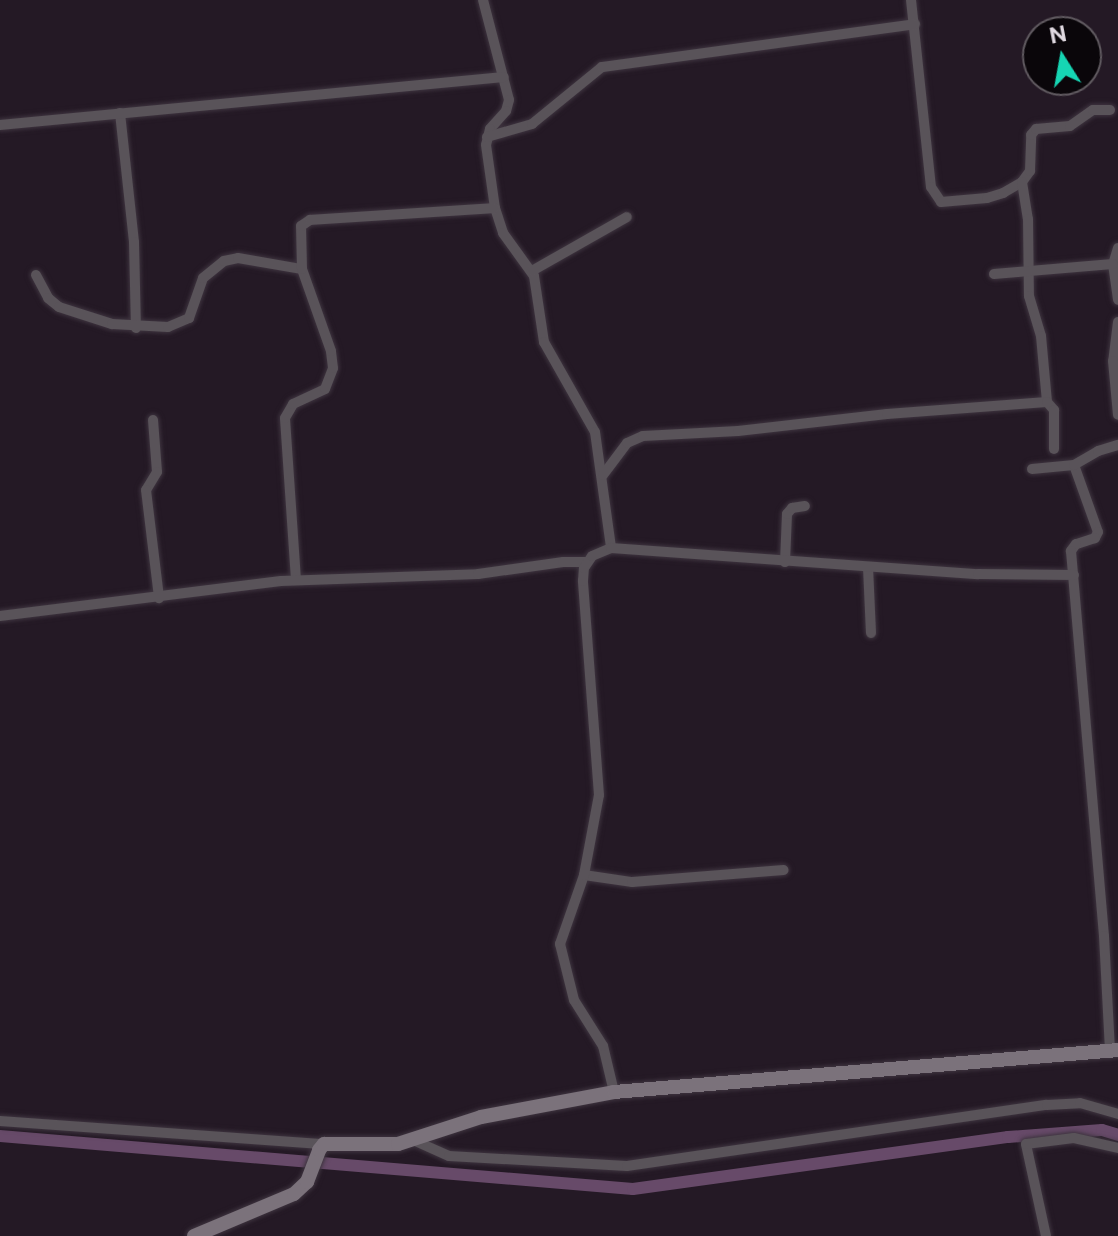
<!DOCTYPE html>
<style>
body{margin:0}
#map{position:relative;width:1118px;height:1236px;overflow:hidden;background:#241925;font-family:"Public Sans",sans-serif}
div>[style]{position:absolute}
.canal>*{height:12px;margin:-6px;padding:0 6px;transform-origin:6px;border-radius:6px;background:#674a69}
.roads{filter:drop-shadow(0 0 2px #3e343f) drop-shadow(0 0 2px #3e343f)}
.street>*{height:10px;margin:-5px;padding:0 5px;transform-origin:5px;border-radius:5px;background:#595359}
.secondary>*{height:14px;margin:-7px;padding:0 7px;transform-origin:7px;border-radius:7px;background:#7b727b}
span{translate:-50% -50%;white-space:nowrap;text-align:center;line-height:1.15;-webkit-text-stroke:6px #0a060a;paint-order:stroke}
.north{position:absolute;left:1022px;top:16px;width:80px;height:80px;box-sizing:border-box;background:#0a060a;border:2px solid #605a60;border-radius:50%;rotate:349deg;font-size:22px;font-weight:700;line-height:32px;text-align:center;color:#e0d9e1}
.north::after{content:'';display:block;margin:auto;width:28px;height:36px;background:#16d5b3;clip-path:polygon(50% 0,100% 100%,50% 72%,0 100%)}
</style>
<div id="map">
<div class="canal">
<div style="left:0;top:1136px;width:635px;rotate:4.79deg"></div>
<div style="left:633px;top:1189px;width:379px;rotate:-7.9deg"></div>
<div style="left:1008px;top:1137px;width:94px;rotate:-4.3deg"></div>
<div style="left:1102px;top:1130px;width:17px;rotate:17deg"></div>
</div>
<div class="roads">
<div class="street">
<div style="left:483px;top:0;width:103px;rotate:75.4deg"></div>
<div style="left:509px;top:100px;width:11px;rotate:105deg"></div>
<div style="left:506px;top:111px;width:24px;rotate:132deg"></div>
<div style="left:490px;top:129px;width:16px;rotate:104deg"></div>
<div style="left:486px;top:145px;width:64px;rotate:81.9deg"></div>
<div style="left:495px;top:208px;width:26px;rotate:72deg"></div>
<div style="left:503px;top:233px;width:53px;rotate:54.2deg"></div>
<div style="left:534px;top:276px;width:67px;rotate:81.4deg"></div>
<div style="left:544px;top:342px;width:103px;rotate:60.5deg"></div>
<div style="left:595px;top:432px;width:117px;rotate:82.1deg"></div>
<div style="left:911px;top:0;width:188px;rotate:83.9deg"></div>
<div style="left:931px;top:187px;width:18px;rotate:56deg"></div>
<div style="left:941px;top:202px;width:46px;rotate:-5deg"></div>
<div style="left:987px;top:198px;width:17px;rotate:-17deg"></div>
<div style="left:1003px;top:193px;width:22px;rotate:-30deg"></div>
<div style="left:1022px;top:182px;width:14px;rotate:-54deg"></div>
<div style="left:1030px;top:171px;width:36px;rotate:-88deg"></div>
<div style="left:1031px;top:135px;width:8px;rotate:-50deg"></div>
<div style="left:1036px;top:129px;width:34px;rotate:-5deg"></div>
<div style="left:1070px;top:126px;width:28px;rotate:-35deg"></div>
<div style="left:1093px;top:110px;width:17px"></div>
<div style="left:120px;top:113px;width:130px;rotate:83.8deg"></div>
<div style="left:134px;top:242px;width:86px;rotate:88.7deg"></div>
<div style="left:0;top:125px;width:506px;rotate:-5.44deg"></div>
<div style="left:487px;top:137px;width:47px;rotate:-16.1deg"></div>
<div style="left:532px;top:124px;width:90px;rotate:-39.2deg"></div>
<div style="left:602px;top:67px;width:316px;rotate:-7.8deg"></div>
<div style="left:1022px;top:182px;width:37px;rotate:81deg"></div>
<div style="left:1028px;top:219px;width:77px;rotate:89.3deg"></div>
<div style="left:1029px;top:296px;width:42px;rotate:73.3deg"></div>
<div style="left:1041px;top:336px;width:66px;rotate:84.8deg"></div>
<div style="left:1118px;top:248px;width:17px;rotate:107deg"></div>
<div style="left:1113px;top:264px;width:36px;rotate:82deg"></div>
<div style="left:532px;top:271px;width:109px;rotate:-29.6deg"></div>
<div style="left:994px;top:274px;width:119px;rotate:-4.8deg"></div>
<div style="left:36px;top:275px;width:26px;rotate:62deg"></div>
<div style="left:48px;top:298px;width:14px;rotate:39deg"></div>
<div style="left:59px;top:307px;width:56px;rotate:17.8deg"></div>
<div style="left:112px;top:324px;width:56px;rotate:3.1deg"></div>
<div style="left:168px;top:327px;width:23px;rotate:-23deg"></div>
<div style="left:189px;top:318px;width:42px;rotate:-70.7deg"></div>
<div style="left:203px;top:278px;width:27px;rotate:-39deg"></div>
<div style="left:224px;top:261px;width:14px;rotate:-12deg"></div>
<div style="left:238px;top:258px;width:65px;rotate:9.8deg"></div>
<div style="left:1118px;top:322px;width:39px;rotate:97deg"></div>
<div style="left:1113px;top:361px;width:54px;rotate:84.7deg"></div>
<div style="left:153px;top:420px;width:52px;rotate:85.6deg"></div>
<div style="left:157px;top:472px;width:21px;rotate:121deg"></div>
<div style="left:146px;top:490px;width:109px;rotate:83.1deg"></div>
<div style="left:1074px;top:465px;width:71px;rotate:70.3deg"></div>
<div style="left:1098px;top:532px;width:7px;rotate:117deg"></div>
<div style="left:1095px;top:538px;width:20px;rotate:162deg"></div>
<div style="left:1076px;top:544px;width:9px;rotate:126deg"></div>
<div style="left:1071px;top:551px;width:386px;rotate:85.1deg"></div>
<div style="left:1104px;top:936px;width:114px;rotate:87deg"></div>
<div style="left:1032px;top:469px;width:42px;rotate:-5.4deg"></div>
<div style="left:1074px;top:465px;width:28px;rotate:-30deg"></div>
<div style="left:1098px;top:451px;width:21px;rotate:-17deg"></div>
<div style="left:603px;top:475px;width:40px;rotate:-53deg"></div>
<div style="left:627px;top:443px;width:17px;rotate:-24deg"></div>
<div style="left:643px;top:436px;width:95px;rotate:-3deg"></div>
<div style="left:738px;top:431px;width:150px;rotate:-6.5deg"></div>
<div style="left:887px;top:414px;width:160px;rotate:-4.3deg"></div>
<div style="left:1047px;top:402px;width:11px;rotate:49deg"></div>
<div style="left:1054px;top:410px;width:39px;rotate:90deg"></div>
<div style="left:785px;top:562px;width:48px;rotate:-87.6deg"></div>
<div style="left:787px;top:514px;width:8px;rotate:-50deg"></div>
<div style="left:792px;top:508px;width:13px;rotate:-9deg"></div>
<div style="left:868px;top:567px;width:66px;rotate:87.4deg"></div>
<div style="left:296px;top:580px;width:162px;rotate:-93.9deg"></div>
<div style="left:285px;top:418px;width:16px;rotate:-60deg"></div>
<div style="left:293px;top:404px;width:35px;rotate:-25deg"></div>
<div style="left:325px;top:389px;width:22px;rotate:-69deg"></div>
<div style="left:333px;top:368px;width:17px;rotate:-97deg"></div>
<div style="left:331px;top:351px;width:87px;rotate:-109.5deg"></div>
<div style="left:302px;top:269px;width:43px;rotate:-91.3deg"></div>
<div style="left:301px;top:226px;width:11px;rotate:-34deg"></div>
<div style="left:310px;top:220px;width:185px;rotate:-3.7deg"></div>
<div style="left:0;top:616px;width:283px;rotate:-7.1deg"></div>
<div style="left:281px;top:581px;width:197px;rotate:-2deg"></div>
<div style="left:478px;top:574px;width:86px;rotate:-8deg"></div>
<div style="left:563px;top:562px;width:24px"></div>
<div style="left:584px;top:875px;width:49px;rotate:8.3deg"></div>
<div style="left:632px;top:882px;width:152px;rotate:-4.5deg"></div>
<div style="left:614px;top:1092px;width:47px;rotate:-103.4deg"></div>
<div style="left:603px;top:1046px;width:54px;rotate:-122.2deg"></div>
<div style="left:574px;top:1000px;width:58px;rotate:-104deg"></div>
<div style="left:560px;top:944px;width:73px;rotate:-70.8deg"></div>
<div style="left:584px;top:875px;width:81px;rotate:-79.4deg"></div>
<div style="left:599px;top:795px;width:215px;rotate:-94.3deg"></div>
<div style="left:583px;top:581px;width:13px;rotate:-86deg"></div>
<div style="left:584px;top:568px;width:14px;rotate:-56deg"></div>
<div style="left:592px;top:556px;width:21px;rotate:-23deg"></div>
<div style="left:611px;top:548px;width:368px;rotate:4.1deg"></div>
<div style="left:978px;top:574px;width:96px;rotate:0.6deg"></div>
<div style="left:0;top:1121px;width:325px;rotate:4.1deg"></div>
<div style="left:413px;top:1140px;width:39px;rotate:24deg"></div>
<div style="left:449px;top:1156px;width:178px;rotate:3.2deg"></div>
<div style="left:627px;top:1166px;width:424px;rotate:-8.3deg"></div>
<div style="left:1047px;top:1105px;width:33px;rotate:-3deg"></div>
<div style="left:1080px;top:1103px;width:40px;rotate:16deg"></div>
<div style="left:1046px;top:1236px;width:94px;rotate:-102.3deg"></div>
<div style="left:1026px;top:1144px;width:48px;rotate:-7.1deg"></div>
<div style="left:1074px;top:1138px;width:45px;rotate:12.8deg"></div>
</div>
<div class="secondary">
<div style="left:194px;top:1236px;width:108px;rotate:-22.8deg"></div>
<div style="left:294px;top:1194px;width:18px;rotate:-43deg"></div>
<div style="left:307px;top:1182px;width:34px;rotate:-69deg"></div>
<div style="left:319px;top:1150px;width:8px;rotate:-50deg"></div>
<div style="left:324px;top:1144px;width:74px"></div>
<div style="left:398px;top:1144px;width:87px;rotate:-18deg"></div>
<div style="left:481px;top:1117px;width:135px;rotate:-10.6deg"></div>
<div style="left:614px;top:1092px;width:506px;rotate:-4.76deg"></div>
</div>
</div>
<div class="north">N</div>
</div>
